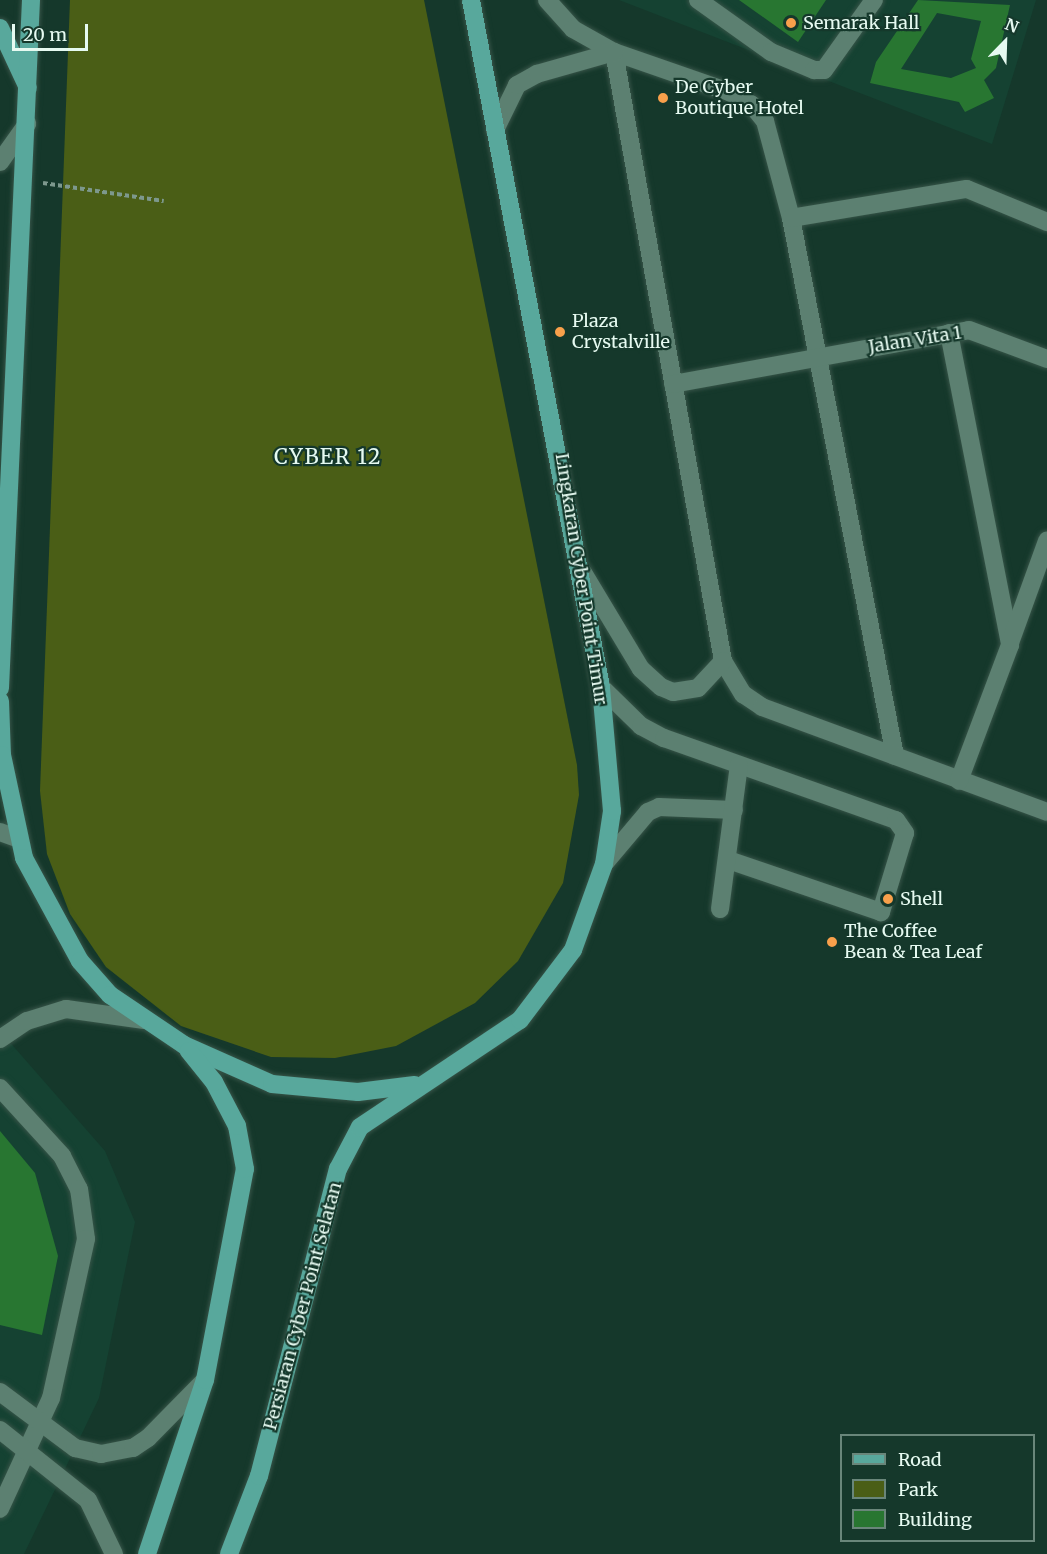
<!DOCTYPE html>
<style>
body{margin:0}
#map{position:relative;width:1047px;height:1554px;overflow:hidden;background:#15382b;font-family:Merriweather,serif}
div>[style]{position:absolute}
.built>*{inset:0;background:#154232}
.green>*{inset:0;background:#4a5e16}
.building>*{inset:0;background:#287631}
.path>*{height:4px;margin-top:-2px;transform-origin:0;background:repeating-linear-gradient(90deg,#7d988d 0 4.5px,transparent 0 7.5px)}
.roads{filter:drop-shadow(0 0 2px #375448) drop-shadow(0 0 2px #375448)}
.minor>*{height:18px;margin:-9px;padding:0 9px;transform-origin:9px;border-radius:9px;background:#5c8071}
.major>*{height:18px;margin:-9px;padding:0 9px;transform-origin:9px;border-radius:9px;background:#58a89c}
.dots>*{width:16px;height:16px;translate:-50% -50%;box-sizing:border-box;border:3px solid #15382b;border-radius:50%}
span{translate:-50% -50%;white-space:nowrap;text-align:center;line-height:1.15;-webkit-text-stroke:4.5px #15382b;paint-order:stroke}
.poi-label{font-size:18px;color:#e6faf1}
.left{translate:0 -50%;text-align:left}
.street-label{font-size:18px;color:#e6faf1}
.quarter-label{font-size:21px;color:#e6faf1;letter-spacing:1.5px}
.legend{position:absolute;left:840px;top:1434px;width:195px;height:108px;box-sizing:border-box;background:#15382b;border:2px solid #69867a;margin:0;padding:8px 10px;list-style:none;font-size:18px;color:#e6faf1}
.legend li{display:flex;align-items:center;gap:12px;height:30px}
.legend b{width:30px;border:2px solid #69867a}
.north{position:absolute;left:975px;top:12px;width:60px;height:60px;-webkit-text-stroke:4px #15382b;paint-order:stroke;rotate:23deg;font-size:16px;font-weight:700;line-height:24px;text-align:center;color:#e6faf1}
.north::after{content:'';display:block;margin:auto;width:21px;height:27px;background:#e6faf1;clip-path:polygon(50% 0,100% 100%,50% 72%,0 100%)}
.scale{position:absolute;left:12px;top:24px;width:76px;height:27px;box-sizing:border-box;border:3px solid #e6faf1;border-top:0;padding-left:8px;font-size:18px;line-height:21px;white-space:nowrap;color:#e6faf1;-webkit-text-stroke:4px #15382b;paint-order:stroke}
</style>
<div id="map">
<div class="built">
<div style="clip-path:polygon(619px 0,1036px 0,992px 144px)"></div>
<div style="clip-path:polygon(0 1031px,105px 1151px,135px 1222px,99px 1398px,24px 1554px,0 1554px)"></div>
</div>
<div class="green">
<div style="clip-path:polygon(70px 0,424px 0,577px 765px,579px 795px,563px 883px,518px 961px,475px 1003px,396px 1046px,335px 1058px,271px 1057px,181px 1026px,106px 967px,70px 914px,47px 854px,40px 791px)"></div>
</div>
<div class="building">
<div style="clip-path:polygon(739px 0,826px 0,798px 42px)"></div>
<div style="clip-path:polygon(evenodd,918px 0,1010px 5px,996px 68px,984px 80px,994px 98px,965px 112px,959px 102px,870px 83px,876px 62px,918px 0,937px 13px,981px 21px,971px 59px,976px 68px,951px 78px,901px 69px,937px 13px)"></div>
<div style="clip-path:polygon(0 1131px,35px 1173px,58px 1256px,42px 1335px,0 1325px)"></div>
</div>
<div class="path">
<div style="left:43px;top:183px;width:122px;rotate:8.5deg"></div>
</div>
<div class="roads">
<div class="minor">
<div style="left:547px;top:0;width:39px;rotate:48deg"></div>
<div style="left:573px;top:29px;width:47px;rotate:29.3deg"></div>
<div style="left:614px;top:52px;width:122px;rotate:19.2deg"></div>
<div style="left:729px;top:92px;width:26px;rotate:29deg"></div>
<div style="left:752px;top:105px;width:21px;rotate:51deg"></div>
<div style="left:765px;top:121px;width:100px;rotate:75deg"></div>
<div style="left:791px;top:218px;width:548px;rotate:79.06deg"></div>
<div style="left:698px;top:0;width:90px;rotate:35.5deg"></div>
<div style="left:771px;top:52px;width:47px;rotate:22.7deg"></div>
<div style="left:814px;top:70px;width:10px"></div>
<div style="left:824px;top:70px;width:86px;rotate:-54.5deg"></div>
<div style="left:614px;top:52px;width:619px;rotate:79.85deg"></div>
<div style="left:723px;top:661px;width:39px;rotate:59deg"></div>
<div style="left:743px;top:694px;width:23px;rotate:34deg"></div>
<div style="left:762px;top:707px;width:304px;rotate:20.2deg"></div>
<div style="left:495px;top:130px;width:50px;rotate:-63.9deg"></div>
<div style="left:517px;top:85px;width:23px;rotate:-29deg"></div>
<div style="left:537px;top:74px;width:80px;rotate:-15.9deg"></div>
<div style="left:0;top:162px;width:47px;rotate:-54.6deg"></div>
<div style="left:791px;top:218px;width:178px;rotate:-9.4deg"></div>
<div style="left:967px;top:189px;width:87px;rotate:22.4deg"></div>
<div style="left:949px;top:333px;width:318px;rotate:78.9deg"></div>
<div style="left:1010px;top:645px;width:145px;rotate:110.6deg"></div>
<div style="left:673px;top:384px;width:301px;rotate:-10.3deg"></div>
<div style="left:969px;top:330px;width:83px;rotate:20.4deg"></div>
<div style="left:582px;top:571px;width:114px;rotate:59deg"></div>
<div style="left:641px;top:669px;width:27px;rotate:42deg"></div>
<div style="left:661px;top:687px;width:13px;rotate:23deg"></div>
<div style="left:673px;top:692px;width:25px;rotate:-9deg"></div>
<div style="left:698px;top:688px;width:37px;rotate:-47deg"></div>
<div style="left:1010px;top:643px;width:109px;rotate:-70.1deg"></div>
<div style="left:601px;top:687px;width:56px;rotate:44.3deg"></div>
<div style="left:641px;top:726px;width:26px;rotate:28deg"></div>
<div style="left:664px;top:738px;width:246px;rotate:19.5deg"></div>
<div style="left:896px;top:820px;width:16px;rotate:55deg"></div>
<div style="left:905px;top:833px;width:83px;rotate:106.9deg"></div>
<div style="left:881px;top:912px;width:162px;rotate:-161.2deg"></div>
<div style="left:0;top:832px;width:20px;rotate:20deg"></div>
<div style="left:604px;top:864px;width:68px;rotate:-49.8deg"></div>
<div style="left:648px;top:812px;width:12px;rotate:-24deg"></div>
<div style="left:659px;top:807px;width:75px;rotate:2.3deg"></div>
<div style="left:720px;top:909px;width:145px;rotate:-82.5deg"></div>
<div style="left:0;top:1039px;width:32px;rotate:-34deg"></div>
<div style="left:27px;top:1021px;width:41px;rotate:-17.1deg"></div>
<div style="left:66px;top:1009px;width:79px;rotate:8deg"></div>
<div style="left:0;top:1088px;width:92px;rotate:47.6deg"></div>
<div style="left:62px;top:1156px;width:37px;rotate:63deg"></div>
<div style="left:79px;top:1189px;width:50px;rotate:82deg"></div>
<div style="left:86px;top:1239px;width:163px;rotate:102.4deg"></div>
<div style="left:51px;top:1398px;width:122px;rotate:114.7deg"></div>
<div style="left:0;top:1392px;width:94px;rotate:36.7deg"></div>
<div style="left:75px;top:1448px;width:27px;rotate:13deg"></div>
<div style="left:101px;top:1454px;width:33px;rotate:-11deg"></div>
<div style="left:133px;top:1448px;width:18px;rotate:-34deg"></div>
<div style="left:148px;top:1438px;width:81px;rotate:-45.5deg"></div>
<div style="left:0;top:1430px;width:112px;rotate:38.5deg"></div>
<div style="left:88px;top:1500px;width:60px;rotate:64.3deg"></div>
</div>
<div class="major">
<div style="left:0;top:28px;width:66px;rotate:65deg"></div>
<div style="left:0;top:688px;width:689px;rotate:-87.42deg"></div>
<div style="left:0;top:701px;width:54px;rotate:87.9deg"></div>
<div style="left:2px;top:755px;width:105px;rotate:77.9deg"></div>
<div style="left:24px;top:858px;width:117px;rotate:61.5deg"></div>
<div style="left:80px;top:961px;width:45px;rotate:48.6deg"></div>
<div style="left:110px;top:995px;width:89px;rotate:34deg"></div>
<div style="left:184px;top:1045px;width:96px;rotate:23.9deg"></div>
<div style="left:272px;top:1084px;width:86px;rotate:5.3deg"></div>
<div style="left:358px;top:1092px;width:57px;rotate:-7deg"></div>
<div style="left:147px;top:1554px;width:183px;rotate:-71.6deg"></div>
<div style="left:205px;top:1380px;width:215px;rotate:-79.3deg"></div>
<div style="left:245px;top:1169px;width:44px;rotate:-100.5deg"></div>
<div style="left:237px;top:1126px;width:50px;rotate:-117.6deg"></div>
<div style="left:214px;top:1082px;width:40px;rotate:-129deg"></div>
<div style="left:229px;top:1554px;width:84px;rotate:-69deg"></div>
<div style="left:259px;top:1476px;width:317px;rotate:-75.6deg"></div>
<div style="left:338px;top:1169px;width:47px;rotate:-62.4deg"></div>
<div style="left:360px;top:1127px;width:192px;rotate:-33.8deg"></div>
<div style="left:520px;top:1020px;width:88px;rotate:-52.9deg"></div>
<div style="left:573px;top:950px;width:91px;rotate:-70.2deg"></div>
<div style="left:604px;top:864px;width:54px;rotate:-81.4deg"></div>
<div style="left:612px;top:811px;width:124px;rotate:-95.1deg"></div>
<div style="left:601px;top:687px;width:699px;rotate:-100.72deg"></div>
</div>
</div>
<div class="dots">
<div style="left:791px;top:23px;background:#f8a04b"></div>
<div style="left:663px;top:98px;background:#f8a04b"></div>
<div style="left:560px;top:332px;background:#f8a04b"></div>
<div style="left:888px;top:899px;background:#f8a04b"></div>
<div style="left:832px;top:942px;background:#f8a04b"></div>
</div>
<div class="poi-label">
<span class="left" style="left:803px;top:23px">Semarak Hall</span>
<span class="left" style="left:675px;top:98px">De Cyber<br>Boutique Hotel</span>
<span class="left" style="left:572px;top:332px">Plaza<br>Crystalville</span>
<span class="left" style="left:900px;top:899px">Shell</span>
<span class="left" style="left:844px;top:942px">The Coffee<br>Bean &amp; Tea Leaf</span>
</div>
<div class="street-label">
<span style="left:915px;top:340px;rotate:-9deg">Jalan Vita 1</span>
<span style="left:581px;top:579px;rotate:81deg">Lingkaran Cyber Point Timur</span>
<span style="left:303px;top:1306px;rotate:-75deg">Persiaran Cyber Point Selatan</span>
</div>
<div class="quarter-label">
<span style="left:328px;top:457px">CYBER 12</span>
</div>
<ul class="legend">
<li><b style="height:8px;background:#58a89c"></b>Road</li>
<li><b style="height:16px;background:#4a5e16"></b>Park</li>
<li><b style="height:16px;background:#287631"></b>Building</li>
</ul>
<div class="north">N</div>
<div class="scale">20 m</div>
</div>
